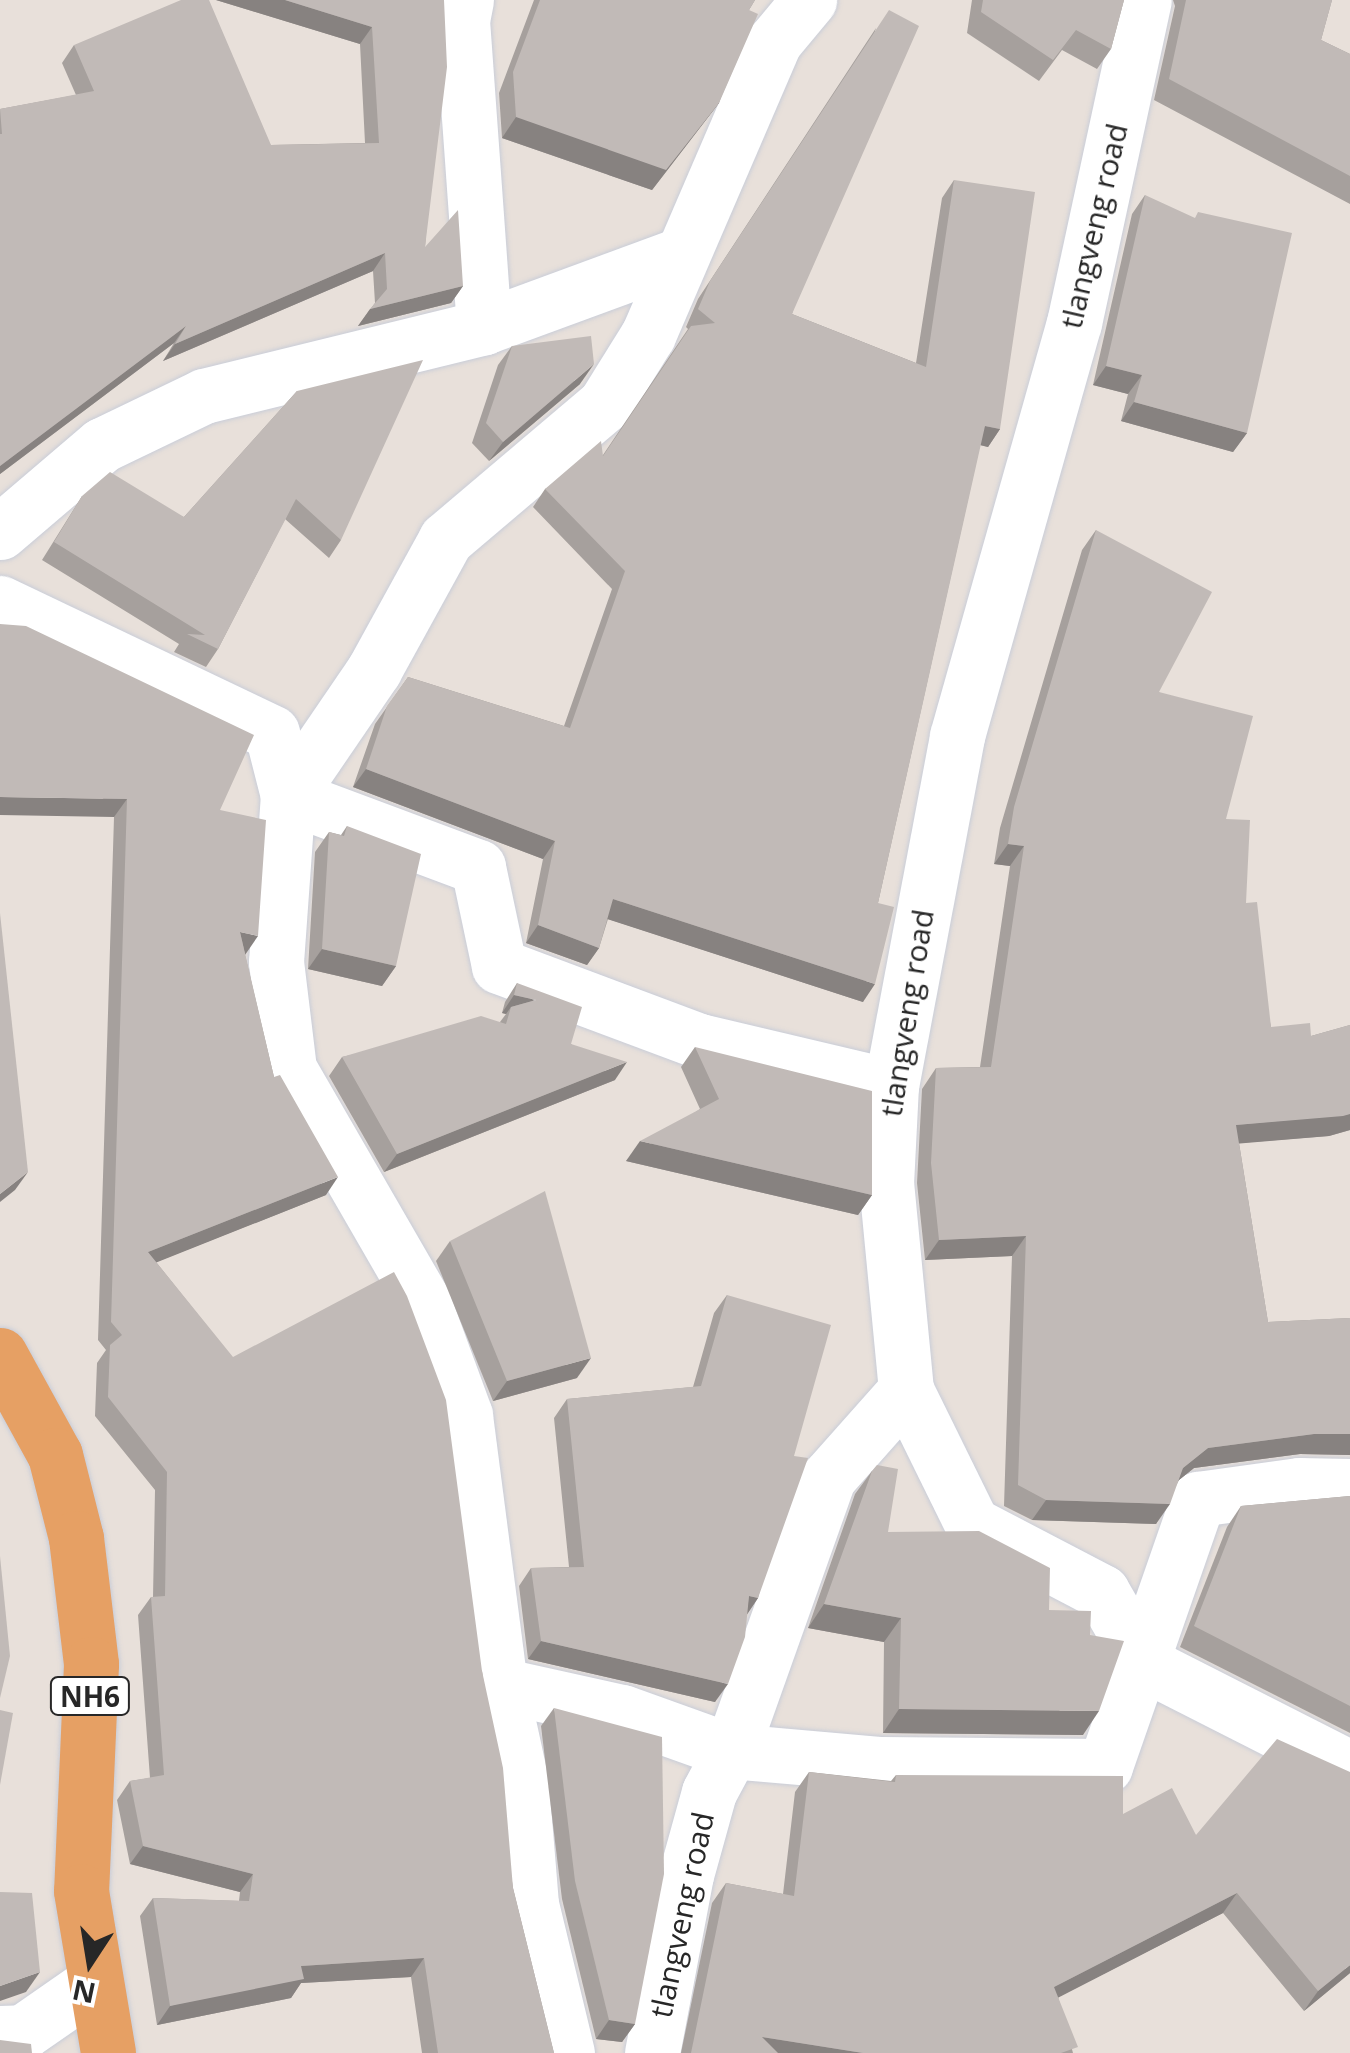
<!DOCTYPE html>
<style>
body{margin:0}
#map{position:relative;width:1350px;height:2053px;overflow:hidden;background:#e8e0da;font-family:"Open Sans",sans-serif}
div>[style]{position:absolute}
.roads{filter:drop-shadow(0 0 2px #c9cdd8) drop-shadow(0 0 2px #c9cdd8)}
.minor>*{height:55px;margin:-27.5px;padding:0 27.5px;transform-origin:27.5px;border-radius:27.5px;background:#fff}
.trunk>*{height:55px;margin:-27.5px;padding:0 27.5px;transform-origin:27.5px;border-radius:27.5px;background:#e6a064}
.wall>*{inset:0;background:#a6a09d}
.shaded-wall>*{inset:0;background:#878280}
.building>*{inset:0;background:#c1bab7}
span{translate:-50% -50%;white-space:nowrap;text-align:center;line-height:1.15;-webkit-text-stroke:10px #fff;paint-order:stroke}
.shield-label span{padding:2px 8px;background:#fff;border:2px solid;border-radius:8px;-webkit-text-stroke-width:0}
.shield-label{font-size:28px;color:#272727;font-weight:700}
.street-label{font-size:30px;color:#272727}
.north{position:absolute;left:40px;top:1913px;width:100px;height:100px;-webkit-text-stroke:8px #fff;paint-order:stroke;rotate:192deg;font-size:28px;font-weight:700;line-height:40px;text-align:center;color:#272727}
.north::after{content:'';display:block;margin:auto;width:35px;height:45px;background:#272727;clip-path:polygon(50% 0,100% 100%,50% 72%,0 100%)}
</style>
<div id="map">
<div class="roads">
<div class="minor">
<div style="left:466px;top:0;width:20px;rotate:101deg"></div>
<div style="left:462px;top:20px;width:308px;rotate:85.9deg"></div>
<div style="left:0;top:532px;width:134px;rotate:-40.5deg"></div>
<div style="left:102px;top:445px;width:113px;rotate:-25.7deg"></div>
<div style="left:204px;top:396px;width:288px;rotate:-13.8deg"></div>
<div style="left:484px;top:327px;width:209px;rotate:-20.2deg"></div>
<div style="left:0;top:603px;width:301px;rotate:25.5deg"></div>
<div style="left:272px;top:733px;width:65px;rotate:75.7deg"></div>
<div style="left:288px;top:796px;width:203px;rotate:20.5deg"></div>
<div style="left:478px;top:867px;width:101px;rotate:78deg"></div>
<div style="left:499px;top:966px;width:215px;rotate:20.5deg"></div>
<div style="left:700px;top:1041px;width:196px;rotate:13.3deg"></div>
<div style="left:906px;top:1390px;width:149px;rotate:63.8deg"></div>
<div style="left:972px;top:1524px;width:147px;rotate:27.6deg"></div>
<div style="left:1102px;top:1592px;width:82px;rotate:60deg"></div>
<div style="left:1143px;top:1663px;width:232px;rotate:26.9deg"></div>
<div style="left:500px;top:1685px;width:125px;rotate:12.5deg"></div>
<div style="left:622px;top:1712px;width:116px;rotate:19.7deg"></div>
<div style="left:731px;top:1751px;width:151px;rotate:5deg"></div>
<div style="left:881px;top:1764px;width:224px;rotate:0.5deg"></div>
<div style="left:1105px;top:1766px;width:283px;rotate:-70.8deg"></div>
<div style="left:1198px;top:1499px;width:102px;rotate:-7.9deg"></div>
<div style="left:1299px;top:1485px;width:51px;rotate:1.1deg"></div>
<div style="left:0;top:2033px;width:23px;rotate:-2deg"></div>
<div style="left:23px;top:2032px;width:84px;rotate:-34.8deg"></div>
<div style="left:567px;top:2053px;width:153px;rotate:-103.6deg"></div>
<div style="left:531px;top:1904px;width:122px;rotate:-94.7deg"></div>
<div style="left:521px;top:1782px;width:99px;rotate:-102.2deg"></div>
<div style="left:500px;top:1685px;width:272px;rotate:-97.4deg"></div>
<div style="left:465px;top:1415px;width:121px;rotate:-110.2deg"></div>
<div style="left:423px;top:1301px;width:268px;rotate:-120deg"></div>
<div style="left:289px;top:1069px;width:108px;rotate:-96.9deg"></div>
<div style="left:276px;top:962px;width:166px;rotate:-85.9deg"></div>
<div style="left:288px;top:796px;width:153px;rotate:-55.7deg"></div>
<div style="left:374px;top:670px;width:149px;rotate:-61.2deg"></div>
<div style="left:446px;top:539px;width:209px;rotate:-40.3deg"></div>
<div style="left:605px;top:404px;width:81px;rotate:-58.1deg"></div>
<div style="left:648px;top:335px;width:319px;rotate:-66.7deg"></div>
<div style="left:774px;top:42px;width:55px;rotate:-50.2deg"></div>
<div style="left:652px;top:2053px;width:181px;rotate:-79.2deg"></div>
<div style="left:686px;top:1875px;width:86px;rotate:-74.5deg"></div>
<div style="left:709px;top:1792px;width:47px;rotate:-61.8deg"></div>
<div style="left:731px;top:1751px;width:290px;rotate:-70.4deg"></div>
<div style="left:828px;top:1478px;width:118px;rotate:-48.4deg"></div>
<div style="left:906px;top:1390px;width:207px;rotate:-95.5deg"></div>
<div style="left:886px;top:1184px;width:98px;rotate:-87.1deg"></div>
<div style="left:891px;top:1086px;width:356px;rotate:-79.3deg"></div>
<div style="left:957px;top:736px;width:429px;rotate:-74.2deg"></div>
<div style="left:1074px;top:323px;width:330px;rotate:-77.8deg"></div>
</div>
<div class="trunk">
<div style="left:0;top:1355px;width:114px;rotate:61.2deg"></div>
<div style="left:55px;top:1455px;width:86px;rotate:75.8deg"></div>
<div style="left:76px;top:1538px;width:127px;rotate:83.2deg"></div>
<div style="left:91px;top:1664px;width:227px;rotate:92.5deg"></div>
<div style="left:81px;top:1891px;width:164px;rotate:80.5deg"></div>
</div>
</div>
<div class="wall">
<div style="clip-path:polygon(216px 0,444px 0,425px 247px,463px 286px,451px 303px,358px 326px,375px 303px,373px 271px,163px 361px,174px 343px,0 474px,0 109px,76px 95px,62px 63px,74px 45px,271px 145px,365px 143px,360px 44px)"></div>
<div style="clip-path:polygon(534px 0,755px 0,749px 10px,719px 103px,652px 190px,502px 138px,499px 93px)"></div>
<div style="clip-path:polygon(972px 0,1124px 0,1111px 49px,1097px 69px,1062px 50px,1039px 81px,967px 33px)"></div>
<div style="clip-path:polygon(1173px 0,1332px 0,1321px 40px,1350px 54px,1350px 204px,1154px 100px,1175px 6px)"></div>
<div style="clip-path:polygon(876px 28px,792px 314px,916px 363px,942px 198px,954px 180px,1000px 429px,988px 447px,980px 445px,878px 903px,863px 1002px,608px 919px,599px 948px,587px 965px,526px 943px,543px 859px,353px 787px,375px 724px,408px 677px,564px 726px,612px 589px,533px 507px,545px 489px,603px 455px,688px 329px,686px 327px,698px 299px)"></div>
<div style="clip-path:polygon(1145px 195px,1247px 433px,1233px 452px,1121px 421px,1128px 394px,1093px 385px,1132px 214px)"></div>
<div style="clip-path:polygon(512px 346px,580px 384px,489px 461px,472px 443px,498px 365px)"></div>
<div style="clip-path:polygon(297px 391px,341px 540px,329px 558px,285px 519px,218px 649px,206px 667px,174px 652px,179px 644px,42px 560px,82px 496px,184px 517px)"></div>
<div style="clip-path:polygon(1096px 530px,1159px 692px,1226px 819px,1246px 903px,1271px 1027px,1311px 1036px,1350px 1025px,1350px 1130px,1329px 1136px,1239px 1143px,1268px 1322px,1350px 1318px,1350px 1455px,1300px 1454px,1194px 1468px,1179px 1480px,1156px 1524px,1032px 1520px,1004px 1506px,1012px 1256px,925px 1260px,917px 1183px,922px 1089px,936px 1068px,980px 1067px,1010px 866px,994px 864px,1000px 828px,1082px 550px)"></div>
<div style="clip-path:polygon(0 624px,220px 810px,245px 955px,274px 1077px,326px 1195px,156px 1262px,482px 1671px,513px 1888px,554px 2053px,422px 2053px,411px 1977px,301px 1983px,291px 1998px,157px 2025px,140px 1916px,153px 1898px,239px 1901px,240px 1892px,130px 1864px,117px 1800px,130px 1781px,150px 1778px,138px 1615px,151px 1597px,153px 1597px,155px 1490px,95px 1416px,97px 1363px,106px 1350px,98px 1340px,114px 817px)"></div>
<div style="clip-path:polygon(347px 826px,396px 966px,382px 986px,308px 969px,315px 852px,329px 832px,341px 835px)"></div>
<div style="clip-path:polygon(517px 983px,571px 1044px,615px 1080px,384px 1172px,329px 1076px,342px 1057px,500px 1022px,506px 1014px,502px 1013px,505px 1002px)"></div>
<div style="clip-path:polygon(695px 1047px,872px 1195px,858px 1215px,626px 1161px,700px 1109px,681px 1067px)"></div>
<div style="clip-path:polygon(450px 1241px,577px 1378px,493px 1401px,436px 1261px)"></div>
<div style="clip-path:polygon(727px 1295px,794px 1456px,758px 1598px,747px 1614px,715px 1702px,528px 1659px,519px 1586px,531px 1568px,569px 1567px,554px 1418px,567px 1399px,693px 1387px,714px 1313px)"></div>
<div style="clip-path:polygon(872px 1471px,888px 1532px,1083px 1735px,883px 1733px,884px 1642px,808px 1628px,855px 1494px)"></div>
<div style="clip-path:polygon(1350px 1496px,1350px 1733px,1180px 1647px,1227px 1527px,1241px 1506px)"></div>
<div style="clip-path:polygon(554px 1708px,635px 2024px,622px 2042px,596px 2039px,562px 1899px,541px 1726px)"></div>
<div style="clip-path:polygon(809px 1772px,891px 1781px,896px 1775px,1123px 1814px,1196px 1835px,1350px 1973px,1304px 2011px,1223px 1913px,1058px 1997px,1073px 2053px,681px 2053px,712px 1903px,726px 1883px,783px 1894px,795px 1792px)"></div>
</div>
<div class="shaded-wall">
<div style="clip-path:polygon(216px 0,285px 0,372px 27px,360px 44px)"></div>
<div style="clip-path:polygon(719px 103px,652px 190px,502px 138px,516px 117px)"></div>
<div style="clip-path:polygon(385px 253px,373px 271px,163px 361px,175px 344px)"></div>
<div style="clip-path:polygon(463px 286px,451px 303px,358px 326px,370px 309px)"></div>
<div style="clip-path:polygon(186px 326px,174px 343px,0 474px,0 466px)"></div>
<div style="clip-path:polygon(594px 364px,580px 384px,489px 461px,503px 442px)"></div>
<div style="clip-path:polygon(1106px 366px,1142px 375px,1128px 394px,1093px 385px)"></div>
<div style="clip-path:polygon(1134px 402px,1247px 433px,1233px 452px,1121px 421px)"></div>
<div style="clip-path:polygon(985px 426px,1000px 429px,988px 447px,972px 443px)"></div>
<div style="clip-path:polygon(366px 769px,555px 841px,543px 859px,353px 787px)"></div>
<div style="clip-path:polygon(0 797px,127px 799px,114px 817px,0 815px)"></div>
<div style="clip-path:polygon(1008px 844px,1024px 846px,1010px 866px,994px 864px)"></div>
<div style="clip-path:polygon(613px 899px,875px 984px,863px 1002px,601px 917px)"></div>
<div style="clip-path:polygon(538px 925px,599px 948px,587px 965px,526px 943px)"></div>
<div style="clip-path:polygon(240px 932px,258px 936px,245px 955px)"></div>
<div style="clip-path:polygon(322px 949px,396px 966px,382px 986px,308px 969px)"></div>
<div style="clip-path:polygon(514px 995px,536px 1000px,511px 1007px,506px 1014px,502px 1013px)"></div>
<div style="clip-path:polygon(627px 1062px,615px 1080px,384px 1172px,397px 1154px)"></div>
<div style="clip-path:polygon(1350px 1114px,1350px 1130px,1329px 1136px,1222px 1145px,1236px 1125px)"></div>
<div style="clip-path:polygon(640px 1141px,872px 1195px,858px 1215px,626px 1161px)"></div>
<div style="clip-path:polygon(28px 1172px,15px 1190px,0 1202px,0 1194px)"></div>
<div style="clip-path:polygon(338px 1177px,326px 1195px,135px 1271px,148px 1252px)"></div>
<div style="clip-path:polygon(1026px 1236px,1012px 1256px,925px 1260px,939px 1240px)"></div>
<div style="clip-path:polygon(591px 1358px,577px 1378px,493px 1401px,507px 1381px)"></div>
<div style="clip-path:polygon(1314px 1434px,1350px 1434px,1350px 1455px,1300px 1454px,1194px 1468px,1169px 1488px,1183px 1468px,1208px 1448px)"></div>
<div style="clip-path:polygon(1046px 1500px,1170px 1504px,1156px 1524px,1032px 1520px)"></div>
<div style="clip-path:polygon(749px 1596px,758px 1598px,746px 1616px)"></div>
<div style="clip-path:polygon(824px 1604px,901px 1618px,884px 1642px,808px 1628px)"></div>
<div style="clip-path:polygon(541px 1641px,728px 1684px,715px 1702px,528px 1659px)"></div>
<div style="clip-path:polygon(899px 1709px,1099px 1711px,1083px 1735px,883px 1733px)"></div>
<div style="clip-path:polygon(143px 1846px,253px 1874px,240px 1892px,130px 1864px)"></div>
<div style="clip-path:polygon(1237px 1893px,1223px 1913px,1040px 2007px,1054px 1987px)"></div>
<div style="clip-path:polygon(424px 1958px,411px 1977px,301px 1983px,291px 1998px,157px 2025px,170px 2006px,301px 1966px)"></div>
<div style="clip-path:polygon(1350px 1965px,1350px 1973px,1304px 2011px,1318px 1991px)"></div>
<div style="clip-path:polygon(40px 1972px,26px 1992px,0 2001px,0 1986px)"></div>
<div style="clip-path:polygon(609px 2020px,635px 2024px,622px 2042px,596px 2039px)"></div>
<div style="clip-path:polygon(762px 2037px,863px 2053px,751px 2053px)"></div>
</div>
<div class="building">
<div style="clip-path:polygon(181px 0,209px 0,271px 145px,379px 143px,372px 27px,285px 0,444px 0,447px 67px,425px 247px,458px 210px,463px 286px,370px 309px,387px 289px,385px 253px,175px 344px,186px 326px,0 466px,0 134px,2px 134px,0 109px,94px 91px,74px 45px)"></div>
<div style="clip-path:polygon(540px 0,755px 0,749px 10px,758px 14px,719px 103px,666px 170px,516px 117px,513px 72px)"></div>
<div style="clip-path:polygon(983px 0,1124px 0,1111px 49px,1076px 30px,1053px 60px,981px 12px)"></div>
<div style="clip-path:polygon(1186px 0,1332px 0,1321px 40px,1350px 54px,1350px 176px,1169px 79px)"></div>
<div style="clip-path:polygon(889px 10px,919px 26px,792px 314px,926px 367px,954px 180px,1035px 192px,1000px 429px,985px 426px,878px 903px,894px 907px,875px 984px,613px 899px,599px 948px,538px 925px,555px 841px,366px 769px,387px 706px,408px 677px,570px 728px,625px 571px,545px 489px,601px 441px,603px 456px,691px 326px,715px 323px,698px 309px,710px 281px)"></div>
<div style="clip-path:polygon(1145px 195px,1195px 218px,1198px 212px,1292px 233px,1247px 433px,1134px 402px,1142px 375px,1106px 366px)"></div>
<div style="clip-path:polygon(591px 336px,594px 364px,503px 442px,486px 423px,512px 346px)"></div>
<div style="clip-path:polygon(423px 360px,341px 540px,296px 499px,218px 649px,187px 634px,205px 635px,54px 542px,82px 496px,110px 472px,184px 517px,297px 391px)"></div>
<div style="clip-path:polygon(1096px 530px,1212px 592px,1159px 692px,1253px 716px,1226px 819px,1250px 820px,1246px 903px,1257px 902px,1271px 1027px,1310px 1023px,1311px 1036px,1350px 1025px,1350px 1114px,1343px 1116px,1236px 1125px,1268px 1322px,1350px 1318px,1350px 1434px,1314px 1434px,1208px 1448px,1183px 1468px,1170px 1504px,1046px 1500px,1018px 1485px,1026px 1236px,939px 1240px,931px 1163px,936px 1068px,991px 1067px,1024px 846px,1008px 844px,1014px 807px)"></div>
<div style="clip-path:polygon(0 624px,26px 626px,254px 735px,220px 810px,266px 820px,258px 936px,240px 932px,274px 1077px,280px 1075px,338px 1177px,148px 1252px,233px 1357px,394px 1272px,407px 1296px,446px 1400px,482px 1671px,503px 1768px,513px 1888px,554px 2053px,438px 2053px,424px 1958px,301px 1966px,304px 1979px,170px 2006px,153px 1898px,249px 1901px,253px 1874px,143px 1846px,130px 1781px,164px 1775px,151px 1597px,165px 1596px,167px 1472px,108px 1397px,110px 1345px,122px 1335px,111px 1322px,127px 799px,0 797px)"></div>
<div style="clip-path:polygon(347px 826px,421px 854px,396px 966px,322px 949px,329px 832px,344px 836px)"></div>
<div style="clip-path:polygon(0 913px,28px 1172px,0 1194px)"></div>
<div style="clip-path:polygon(517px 983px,582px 1007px,571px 1044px,627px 1062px,397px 1154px,342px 1057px,481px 1016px,506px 1024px,511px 1007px,536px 1000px,514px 995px)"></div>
<div style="clip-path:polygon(695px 1047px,872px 1091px,872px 1195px,640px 1141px,719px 1099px)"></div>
<div style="clip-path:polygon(545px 1191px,591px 1358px,507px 1381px,450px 1241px)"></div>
<div style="clip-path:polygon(727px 1295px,831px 1325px,794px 1456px,808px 1458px,758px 1598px,749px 1596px,745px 1637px,728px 1684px,541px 1641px,531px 1568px,584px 1567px,567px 1399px,701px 1386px)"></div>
<div style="clip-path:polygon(877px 1465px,898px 1469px,888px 1532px,979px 1531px,1050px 1568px,1049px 1610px,1091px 1611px,1090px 1635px,1124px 1641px,1099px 1711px,899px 1709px,901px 1618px,824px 1604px,872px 1471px)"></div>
<div style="clip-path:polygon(1350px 1496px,1350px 1706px,1194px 1626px,1241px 1506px)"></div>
<div style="clip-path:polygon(0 1556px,10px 1656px,0 1698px)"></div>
<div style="clip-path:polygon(554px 1708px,662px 1737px,664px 1874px,635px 2024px,609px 2020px,575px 1881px)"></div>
<div style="clip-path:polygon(0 1710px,13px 1713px,0 1785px)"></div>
<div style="clip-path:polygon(1277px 1739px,1350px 1772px,1350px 1965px,1318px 1991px,1237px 1893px,1054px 1987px,1078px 2047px,1061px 2053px,863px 2053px,762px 2037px,778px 2053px,691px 2053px,726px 1883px,794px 1896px,809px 1772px,895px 1782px,896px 1775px,1123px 1776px,1123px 1814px,1172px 1788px,1196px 1835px)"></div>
<div style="clip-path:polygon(0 1892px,32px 1893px,40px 1972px,0 1986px)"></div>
<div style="clip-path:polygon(0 2040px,31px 2044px,32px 2053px,0 2053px)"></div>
</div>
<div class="shield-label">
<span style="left:90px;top:1696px">NH6</span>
</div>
<div class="street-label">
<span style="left:1094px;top:226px;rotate:-77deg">tlangveng road</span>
<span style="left:907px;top:1013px;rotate:-81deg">tlangveng road</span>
<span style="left:682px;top:1915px;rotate:-78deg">tlangveng road</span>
</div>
<div class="north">N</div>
</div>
